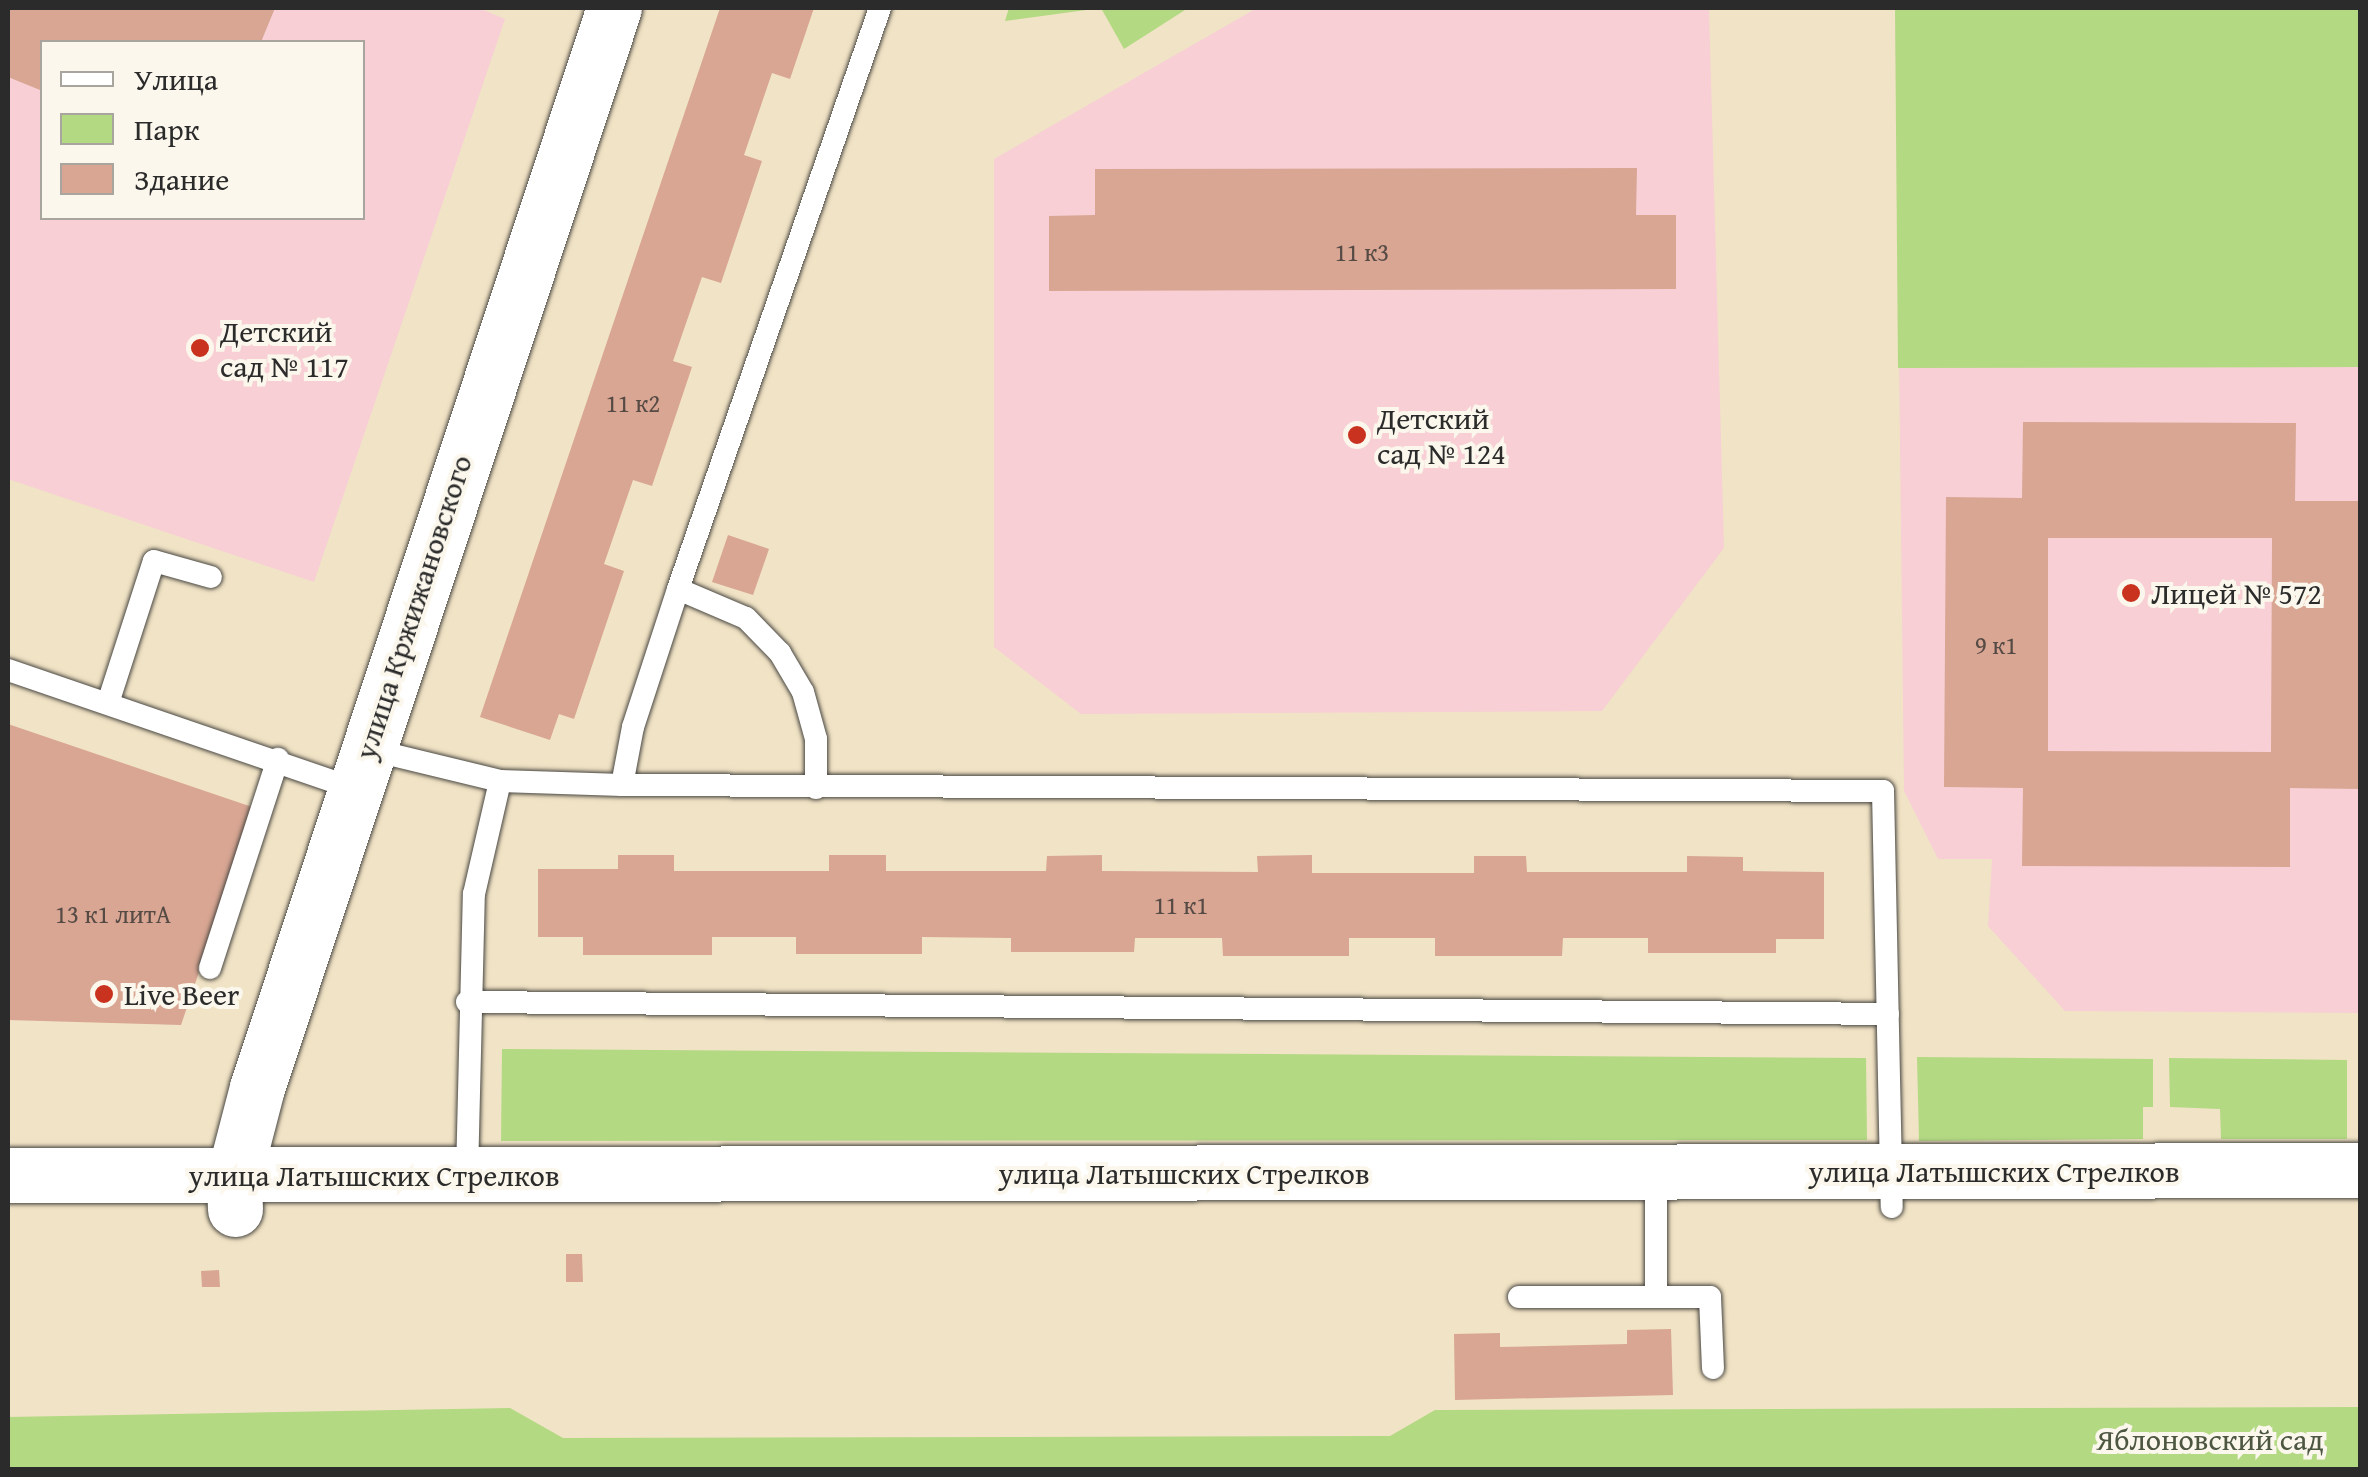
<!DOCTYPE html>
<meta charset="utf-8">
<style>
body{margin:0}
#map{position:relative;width:2368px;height:1477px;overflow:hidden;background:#f1e3c5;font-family:"Gentium Book Plus",serif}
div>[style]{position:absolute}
.built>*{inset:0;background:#f7cfd5}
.green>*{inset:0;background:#b3d983}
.building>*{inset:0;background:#d8a693}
.roads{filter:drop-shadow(0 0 2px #494742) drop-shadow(0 0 2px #494742)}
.service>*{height:22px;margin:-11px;padding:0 11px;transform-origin:11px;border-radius:11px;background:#fff}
.tertiary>*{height:55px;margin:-27.5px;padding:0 27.5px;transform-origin:27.5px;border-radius:27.5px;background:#fff}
.dots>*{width:28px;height:28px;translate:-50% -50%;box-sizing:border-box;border:5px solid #fbf7ec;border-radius:50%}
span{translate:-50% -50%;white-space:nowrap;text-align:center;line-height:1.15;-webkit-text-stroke:8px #fbf7ec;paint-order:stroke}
.number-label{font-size:25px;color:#564a45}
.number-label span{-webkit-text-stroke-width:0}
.poi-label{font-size:30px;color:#2b2b2b}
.left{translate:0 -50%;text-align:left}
.street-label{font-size:30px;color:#2b2b2b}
.park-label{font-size:30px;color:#4d5641}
.frame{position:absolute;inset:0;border:10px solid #2b2b2b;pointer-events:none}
.legend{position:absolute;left:40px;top:40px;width:325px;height:180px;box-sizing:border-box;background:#fbf7ec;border:2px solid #a8a59f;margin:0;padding:12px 18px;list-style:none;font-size:30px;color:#2b2b2b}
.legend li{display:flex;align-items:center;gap:20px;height:50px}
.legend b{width:50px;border:2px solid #a8a59f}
</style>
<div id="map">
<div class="built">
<div style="clip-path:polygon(evenodd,8px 8px,479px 8px,505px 19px,314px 582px,8px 479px,8px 8px,42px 42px,362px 42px,362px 218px,42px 218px,42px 42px)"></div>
<div style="clip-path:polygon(1257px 8px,1709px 9px,1724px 548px,1602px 711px,1081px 714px,994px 647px,994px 159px)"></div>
<div style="clip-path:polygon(1895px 8px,2360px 8px,2360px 1013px,2065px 1011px,1988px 926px,1992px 859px,1938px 859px,1904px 791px)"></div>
</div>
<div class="green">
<div style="clip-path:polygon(1009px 8px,1183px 8px,1185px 10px,1124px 49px,1101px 8px,1005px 21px)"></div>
<div style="clip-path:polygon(1895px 8px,2360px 8px,2360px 367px,1898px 368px)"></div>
<div style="clip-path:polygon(502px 1049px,1866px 1058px,1867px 1140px,501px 1141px)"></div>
<div style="clip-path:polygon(1917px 1057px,2153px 1059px,2153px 1107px,2143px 1107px,2143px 1139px,1919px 1141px)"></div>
<div style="clip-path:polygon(2169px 1058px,2347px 1060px,2347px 1139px,2221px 1139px,2220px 1109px,2170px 1107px)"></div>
<div style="clip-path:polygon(2360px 1407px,2360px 1470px,8px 1469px,8px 1417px,510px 1408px,563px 1438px,1390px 1436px,1435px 1410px)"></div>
</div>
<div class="building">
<div style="clip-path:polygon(8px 8px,275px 8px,261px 42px,42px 42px,40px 90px,8px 77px)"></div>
<div style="clip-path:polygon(720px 8px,814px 8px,790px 79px,772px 73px,744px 155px,762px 161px,721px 283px,702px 277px,673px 361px,692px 367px,652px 486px,633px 480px,604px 564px,624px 571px,574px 719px,559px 714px,550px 740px,480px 717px)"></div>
<div style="clip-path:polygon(1637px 168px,1636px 215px,1676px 215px,1676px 289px,1049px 291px,1049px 216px,1095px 215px,1095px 169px)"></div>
<div style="clip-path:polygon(evenodd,2023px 422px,2296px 423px,2295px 501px,2360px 501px,2360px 789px,2290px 788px,2290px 867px,2022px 866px,2023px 788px,1944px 787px,1946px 497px,2022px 498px,2023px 422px,2048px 538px,2272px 538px,2271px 752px,2048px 751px,2048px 538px)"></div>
<div style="clip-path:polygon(728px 535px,769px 549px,753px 595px,712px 582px)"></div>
<div style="clip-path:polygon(8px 724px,255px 808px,181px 1025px,8px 1020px)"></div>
<div style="clip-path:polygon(618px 855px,674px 855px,674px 871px,829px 871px,829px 855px,886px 855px,886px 871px,1046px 871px,1047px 856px,1102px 855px,1102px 871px,1258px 872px,1257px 856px,1312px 855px,1312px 873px,1474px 873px,1474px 856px,1526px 856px,1527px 872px,1687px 872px,1687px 856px,1743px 857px,1743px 871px,1824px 872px,1824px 939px,1776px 939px,1776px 953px,1648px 953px,1648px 938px,1563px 938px,1562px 956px,1435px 956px,1435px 938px,1349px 938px,1349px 956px,1223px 956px,1222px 938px,1135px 938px,1134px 952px,1011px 952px,1011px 938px,922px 937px,922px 954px,796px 954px,796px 937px,712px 937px,712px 955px,583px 955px,583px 937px,538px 937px,538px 869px,618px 869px)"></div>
<div style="clip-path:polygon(566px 1254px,582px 1254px,583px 1282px,566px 1282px)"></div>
<div style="clip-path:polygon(219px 1270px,220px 1287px,202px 1287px,201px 1271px)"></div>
<div style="clip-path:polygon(1671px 1329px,1673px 1395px,1455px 1400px,1454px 1334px,1500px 1333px,1500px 1347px,1627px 1344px,1627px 1330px)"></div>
</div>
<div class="roads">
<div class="service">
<div style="left:678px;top:589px;width:74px;rotate:23.1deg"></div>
<div style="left:746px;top:618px;width:49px;rotate:45.8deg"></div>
<div style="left:780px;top:653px;width:45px;rotate:59.5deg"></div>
<div style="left:803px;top:692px;width:49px;rotate:74.5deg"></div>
<div style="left:816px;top:739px;width:49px;rotate:90deg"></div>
<div style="left:8px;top:670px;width:365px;rotate:18.9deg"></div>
<div style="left:108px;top:703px;width:149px;rotate:-72.1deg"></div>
<div style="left:154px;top:561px;width:59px;rotate:15.7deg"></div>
<div style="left:368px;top:749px;width:136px;rotate:13.6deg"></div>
<div style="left:500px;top:781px;width:122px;rotate:1.9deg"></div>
<div style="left:622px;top:785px;width:1261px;rotate:0.27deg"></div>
<div style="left:1883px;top:791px;width:416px;rotate:88.8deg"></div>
<div style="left:622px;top:785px;width:59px;rotate:-79.3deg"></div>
<div style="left:633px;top:727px;width:145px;rotate:-71.9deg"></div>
<div style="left:678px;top:589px;width:615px;rotate:-70.83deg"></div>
<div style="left:210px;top:968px;width:220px;rotate:-72deg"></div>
<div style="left:467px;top:1002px;width:1421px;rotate:0.48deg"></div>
<div style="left:1656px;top:1172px;width:125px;rotate:90deg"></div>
<div style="left:467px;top:1175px;width:281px;rotate:-88.6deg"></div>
<div style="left:474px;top:894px;width:116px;rotate:-77deg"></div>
<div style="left:1519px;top:1297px;width:191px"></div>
<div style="left:1710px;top:1297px;width:71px;rotate:87.6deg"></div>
</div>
<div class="tertiary">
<div style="left:8px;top:1175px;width:2352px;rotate:-0.12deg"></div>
<div style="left:235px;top:1209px;width:33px;rotate:-92deg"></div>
<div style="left:234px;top:1176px;width:91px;rotate:-75.4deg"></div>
<div style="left:257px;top:1088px;width:1137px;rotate:-71.71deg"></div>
</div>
</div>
<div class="dots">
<div style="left:200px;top:348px;background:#c8321e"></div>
<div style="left:1357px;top:435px;background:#c8321e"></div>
<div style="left:2131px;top:593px;background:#c8321e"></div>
<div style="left:104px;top:994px;background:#c8321e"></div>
</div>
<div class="number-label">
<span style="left:1362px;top:252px">11 к3</span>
<span style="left:633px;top:403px">11 к2</span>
<span style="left:1996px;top:645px">9 к1</span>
<span style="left:1181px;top:905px">11 к1</span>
<span style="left:113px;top:914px">13 к1 литА</span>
</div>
<div class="poi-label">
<span class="left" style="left:220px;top:348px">Детский<br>сад № 117</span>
<span class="left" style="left:1377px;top:435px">Детский<br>сад № 124</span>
<span class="left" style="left:2151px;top:593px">Лицей № 572</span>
<span class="left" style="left:124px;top:994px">Live Beer</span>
</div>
<div class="street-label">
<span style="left:413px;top:607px;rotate:-72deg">улица Кржижановского</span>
<span style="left:1994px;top:1171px">улица Латышских Стрелков</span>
<span style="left:1184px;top:1173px">улица Латышских Стрелков</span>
<span style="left:374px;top:1175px">улица Латышских Стрелков</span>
</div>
<div class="park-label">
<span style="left:2210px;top:1439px">Яблоновский сад</span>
</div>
<div class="frame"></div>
<ul class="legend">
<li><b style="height:12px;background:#fff"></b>Улица</li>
<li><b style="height:28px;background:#b3d983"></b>Парк</li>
<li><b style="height:28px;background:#d8a693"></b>Здание</li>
</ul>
</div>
